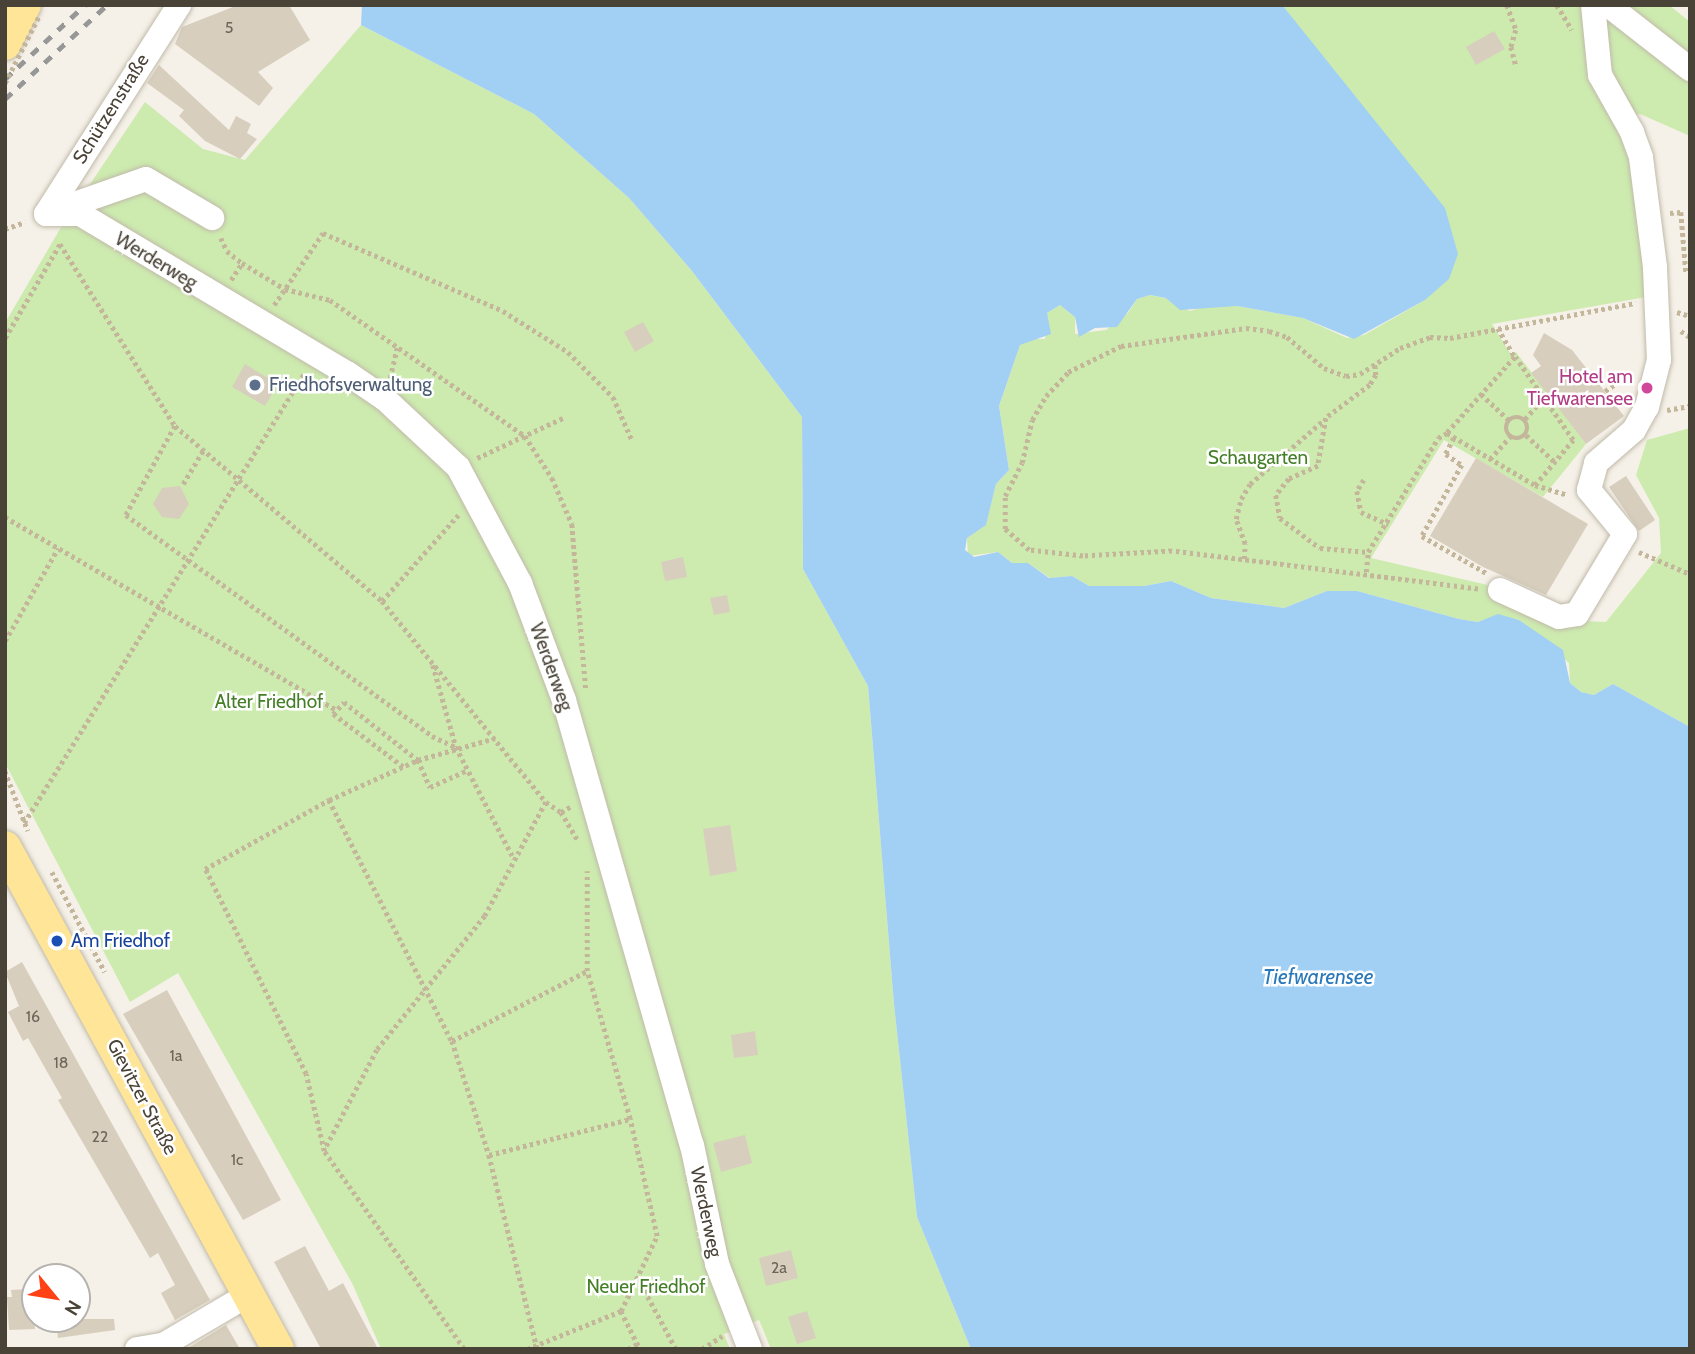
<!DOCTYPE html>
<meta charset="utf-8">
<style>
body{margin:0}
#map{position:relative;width:1695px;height:1354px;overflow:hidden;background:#f5f1e8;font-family:Cabin,sans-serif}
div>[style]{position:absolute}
.green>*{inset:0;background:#cdebaf}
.water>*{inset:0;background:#a2cff4}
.building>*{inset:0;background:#d7cebd}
.path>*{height:4.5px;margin-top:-2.25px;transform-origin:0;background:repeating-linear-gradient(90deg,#c3b69a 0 3.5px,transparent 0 7px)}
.path>.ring{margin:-2.25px;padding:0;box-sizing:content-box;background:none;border:4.5px solid #c3b69a;border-radius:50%}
.roads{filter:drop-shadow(0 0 2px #c1baaa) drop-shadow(0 0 2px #c1baaa)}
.minor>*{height:24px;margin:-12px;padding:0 12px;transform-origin:12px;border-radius:12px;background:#fff}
.major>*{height:32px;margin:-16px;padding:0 16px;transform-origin:16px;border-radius:16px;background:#ffe597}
.rail>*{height:5px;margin-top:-2.5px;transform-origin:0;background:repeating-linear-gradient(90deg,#979797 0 9px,transparent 0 18px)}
.path-bridge>*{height:4.5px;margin-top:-2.25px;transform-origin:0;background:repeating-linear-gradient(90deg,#c3b69a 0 3.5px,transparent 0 7px)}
.dots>*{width:19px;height:19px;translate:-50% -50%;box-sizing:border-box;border:4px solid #fff;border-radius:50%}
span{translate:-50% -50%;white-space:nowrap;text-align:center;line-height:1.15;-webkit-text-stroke:5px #fff;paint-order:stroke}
.number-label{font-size:16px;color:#6c6558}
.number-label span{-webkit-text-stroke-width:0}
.street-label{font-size:19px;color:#494236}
.hotel-label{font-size:19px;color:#b23c85}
.right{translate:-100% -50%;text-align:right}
.service-label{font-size:19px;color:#4e5e75}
.left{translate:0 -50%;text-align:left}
.park-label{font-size:19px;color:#447e26}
.transit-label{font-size:19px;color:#164399}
.water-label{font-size:21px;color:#2978bb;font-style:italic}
.frame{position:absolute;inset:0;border:7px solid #494236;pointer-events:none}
.north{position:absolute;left:21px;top:1263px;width:70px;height:70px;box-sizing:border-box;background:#fff;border:2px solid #b6b3af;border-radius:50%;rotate:120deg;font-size:19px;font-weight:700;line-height:28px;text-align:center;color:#494236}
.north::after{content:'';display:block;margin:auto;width:24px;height:32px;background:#ff4115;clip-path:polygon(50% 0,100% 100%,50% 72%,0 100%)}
</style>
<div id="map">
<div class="green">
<div style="clip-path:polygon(1282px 5px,1669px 5px,1690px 22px,1690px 136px,1640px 114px,1614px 121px,1633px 158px,1646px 297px,1492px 324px,1512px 356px,1516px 352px,1586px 444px,1543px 497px,1444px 440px,1371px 558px,1492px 586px,1559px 620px,1606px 622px,1661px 553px,1659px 518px,1636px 475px,1647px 440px,1690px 428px,1690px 727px,1613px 684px,1594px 695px,1581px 692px,1570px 683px,1569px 663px,1519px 620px,1498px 615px,1478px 622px,1459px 619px,1357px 591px,1327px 591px,1284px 608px,1211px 598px,1171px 581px,1144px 586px,1089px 586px,1072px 576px,1050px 578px,1028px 563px,1012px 563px,998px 552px,968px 556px,967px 538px,986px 524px,996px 484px,1009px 470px,999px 406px,1020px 345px,1028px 339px,1045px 339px,1047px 313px,1060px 305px,1075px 317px,1075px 334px,1106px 330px,1128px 313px,1137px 299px,1149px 295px,1166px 298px,1190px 311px,1206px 306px,1237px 306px,1303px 318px,1347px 338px,1364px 335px,1425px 300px)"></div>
<div style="clip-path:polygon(361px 25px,534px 114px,629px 198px,692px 271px,802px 417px,803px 569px,868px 686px,894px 1004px,917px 1217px,971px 1349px,771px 1349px,759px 1320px,724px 1334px,730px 1349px,381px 1349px,353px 1285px,178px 973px,130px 1002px,5px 763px,5px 323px,60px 229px,145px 102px,203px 149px,245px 160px)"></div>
</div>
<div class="water">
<div style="clip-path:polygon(362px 5px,1283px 6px,1445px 208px,1458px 254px,1449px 279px,1425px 300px,1354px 339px,1303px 318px,1237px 306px,1180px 310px,1166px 298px,1150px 295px,1137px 299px,1117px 327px,1095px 328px,1079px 337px,1075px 317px,1060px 305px,1047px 313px,1051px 334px,1020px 345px,999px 406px,1009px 470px,996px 484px,986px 525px,967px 538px,965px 550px,974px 557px,998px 552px,1012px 563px,1028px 563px,1049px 578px,1072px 576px,1089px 586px,1144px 586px,1171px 581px,1211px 598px,1284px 608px,1327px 591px,1357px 591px,1459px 619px,1478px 622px,1498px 614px,1519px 620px,1563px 650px,1570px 683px,1581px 692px,1594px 695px,1613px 684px,1690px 727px,1690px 1349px,971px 1349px,917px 1217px,894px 1004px,868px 686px,803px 569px,802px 417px,692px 271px,629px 198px,534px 114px,361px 25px)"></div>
</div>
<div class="building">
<div style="clip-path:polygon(238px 5px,289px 5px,310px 40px,258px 72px,273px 88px,259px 106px,175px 44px,182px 27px)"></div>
<div style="clip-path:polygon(1494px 31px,1505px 49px,1476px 65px,1466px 47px)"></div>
<div style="clip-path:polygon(159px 65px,229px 130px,236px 116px,251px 124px,247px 133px,257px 139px,240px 159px,205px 141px,179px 116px,184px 110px,147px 83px)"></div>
<div style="clip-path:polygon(643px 322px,654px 341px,635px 352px,624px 332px)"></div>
<div style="clip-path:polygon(1544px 333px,1572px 350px,1624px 416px,1586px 444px,1531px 373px,1541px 366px,1533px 355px)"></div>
<div style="clip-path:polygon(245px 364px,278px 384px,265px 406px,232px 387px)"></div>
<div style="clip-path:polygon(1476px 458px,1588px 524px,1546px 595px,1483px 567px,1430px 536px)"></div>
<div style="clip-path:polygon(1626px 476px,1655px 520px,1639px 531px,1609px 487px)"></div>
<div style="clip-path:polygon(180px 486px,189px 504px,179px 519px,162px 517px,153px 504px,162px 488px)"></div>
<div style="clip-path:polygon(683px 557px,687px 577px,665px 581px,661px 562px)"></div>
<div style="clip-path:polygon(727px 595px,730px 612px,714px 615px,710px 598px)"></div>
<div style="clip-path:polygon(730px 825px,737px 871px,710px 876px,703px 829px)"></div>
<div style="clip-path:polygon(22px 962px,210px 1300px,175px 1320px,161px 1293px,175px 1285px,158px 1253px,150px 1258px,58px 1100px,62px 1098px,28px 1038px,23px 1041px,8px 1012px,19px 1006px,5px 972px)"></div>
<div style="clip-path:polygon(167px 990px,281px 1200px,243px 1220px,123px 1014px)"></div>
<div style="clip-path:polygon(755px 1031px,758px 1055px,734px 1058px,731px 1035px)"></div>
<div style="clip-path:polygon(745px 1135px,752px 1163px,721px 1172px,713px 1143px)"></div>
<div style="clip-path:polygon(305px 1246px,329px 1291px,343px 1283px,378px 1349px,321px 1349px,274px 1262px)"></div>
<div style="clip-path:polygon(791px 1250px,798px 1278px,766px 1286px,759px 1258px)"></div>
<div style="clip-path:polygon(28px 1289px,29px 1296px,33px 1296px,35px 1329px,9px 1330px,7px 1297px,12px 1297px,11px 1290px)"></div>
<div style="clip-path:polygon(807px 1311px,816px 1338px,797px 1344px,788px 1317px)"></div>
<div style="clip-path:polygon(56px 1319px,114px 1319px,115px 1330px,58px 1338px)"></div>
<div style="clip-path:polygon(226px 1325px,240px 1349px,191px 1349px,190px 1347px)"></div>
</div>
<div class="path">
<div style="left:1507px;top:5px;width:27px;rotate:70deg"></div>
<div style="left:1516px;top:30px;width:18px;rotate:106deg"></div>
<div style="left:1511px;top:47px;width:20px;rotate:75deg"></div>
<div style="left:1557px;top:5px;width:29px;rotate:59deg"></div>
<div style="left:1670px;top:213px;width:11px;rotate:-5deg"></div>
<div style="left:1681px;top:212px;width:60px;rotate:85.2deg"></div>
<div style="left:5px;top:229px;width:21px;rotate:-19deg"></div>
<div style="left:221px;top:238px;width:14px;rotate:65deg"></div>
<div style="left:227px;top:251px;width:19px;rotate:39deg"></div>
<div style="left:231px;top:280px;width:20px;rotate:-57deg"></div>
<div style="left:242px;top:263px;width:50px;rotate:31.2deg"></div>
<div style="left:285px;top:289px;width:46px;rotate:13.7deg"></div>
<div style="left:330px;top:300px;width:238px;rotate:34.9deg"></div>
<div style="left:525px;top:436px;width:50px;rotate:57.3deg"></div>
<div style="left:552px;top:478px;width:50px;rotate:66.5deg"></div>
<div style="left:572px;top:524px;width:166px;rotate:85.2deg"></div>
<div style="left:274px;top:305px;width:87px;rotate:-55.8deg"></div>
<div style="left:323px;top:233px;width:196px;rotate:23.4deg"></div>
<div style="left:503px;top:311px;width:77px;rotate:32.2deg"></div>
<div style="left:568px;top:352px;width:64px;rotate:45deg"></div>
<div style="left:613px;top:397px;width:47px;rotate:66.2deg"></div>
<div style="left:1677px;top:312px;width:14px;rotate:17deg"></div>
<div style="left:1498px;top:328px;width:34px;rotate:60deg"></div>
<div style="left:1515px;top:357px;width:102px;rotate:131.8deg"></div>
<div style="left:1447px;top:433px;width:102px;rotate:30.6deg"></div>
<div style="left:1535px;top:485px;width:59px;rotate:-49.8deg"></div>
<div style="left:1573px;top:440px;width:101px;rotate:-124.9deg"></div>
<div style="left:1681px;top:331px;width:11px;rotate:34deg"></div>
<div style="left:5px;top:338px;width:109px;rotate:-59.7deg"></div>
<div style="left:60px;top:244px;width:215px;rotate:57.7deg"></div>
<div style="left:175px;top:426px;width:271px;rotate:40.2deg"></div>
<div style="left:382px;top:601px;width:259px;rotate:50.8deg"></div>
<div style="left:546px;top:802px;width:129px;rotate:118.2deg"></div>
<div style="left:485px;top:916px;width:172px;rotate:128.9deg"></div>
<div style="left:377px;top:1050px;width:114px;rotate:117.7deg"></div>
<div style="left:1375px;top:365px;width:10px;rotate:84deg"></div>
<div style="left:1376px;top:375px;width:12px;rotate:121deg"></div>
<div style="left:1370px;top:385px;width:55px;rotate:143.1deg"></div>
<div style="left:1326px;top:418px;width:49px;rotate:99.5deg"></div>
<div style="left:1318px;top:466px;width:32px;rotate:156deg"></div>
<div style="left:1289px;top:479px;width:21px;rotate:129deg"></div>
<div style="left:1276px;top:495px;width:23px;rotate:80deg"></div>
<div style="left:1280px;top:518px;width:50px;rotate:36.9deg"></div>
<div style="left:1320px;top:548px;width:48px;rotate:4.8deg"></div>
<div style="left:1368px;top:552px;width:134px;rotate:-58.4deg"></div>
<div style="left:1438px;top:438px;width:10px;rotate:-29deg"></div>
<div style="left:390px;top:378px;width:31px;rotate:-77deg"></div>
<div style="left:1605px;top:391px;width:34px;rotate:-34deg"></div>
<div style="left:1481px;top:394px;width:38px;rotate:43deg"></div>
<div style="left:1667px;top:410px;width:23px;rotate:-10deg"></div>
<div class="ring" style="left:1506px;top:417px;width:17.5px;height:17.5px"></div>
<div style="left:1525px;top:419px;width:29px;rotate:-49deg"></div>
<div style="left:175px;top:426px;width:102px;rotate:118.8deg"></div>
<div style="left:126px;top:515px;width:377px;rotate:35.8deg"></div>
<div style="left:432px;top:736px;width:26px;rotate:25deg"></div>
<div style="left:1526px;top:435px;width:40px;rotate:43deg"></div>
<div style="left:1454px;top:438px;width:18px;rotate:117deg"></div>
<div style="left:1446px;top:454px;width:19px;rotate:35deg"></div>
<div style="left:1462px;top:465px;width:81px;rotate:119.4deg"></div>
<div style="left:1422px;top:536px;width:76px;rotate:29.9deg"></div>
<div style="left:477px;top:458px;width:97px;rotate:-25deg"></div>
<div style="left:1490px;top:459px;width:30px;rotate:-48deg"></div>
<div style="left:1364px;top:480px;width:13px;rotate:122deg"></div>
<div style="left:1357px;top:491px;width:21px;rotate:79deg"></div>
<div style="left:1361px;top:512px;width:30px;rotate:24deg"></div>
<div style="left:183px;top:484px;width:41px;rotate:-59deg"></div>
<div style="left:1535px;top:485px;width:34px;rotate:17deg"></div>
<div style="left:5px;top:517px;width:383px;rotate:30.2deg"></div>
<div style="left:1639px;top:552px;width:56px;rotate:23.3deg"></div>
<div style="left:1244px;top:559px;width:15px;rotate:-86deg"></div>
<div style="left:1245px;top:544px;width:27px;rotate:-110deg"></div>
<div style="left:1236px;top:519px;width:21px;rotate:-76deg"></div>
<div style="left:1241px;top:499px;width:17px;rotate:-59deg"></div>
<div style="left:1250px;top:484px;width:99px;rotate:-40.9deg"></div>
<div style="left:1366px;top:572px;width:20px;rotate:-84deg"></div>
<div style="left:1478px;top:589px;width:308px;rotate:-172.9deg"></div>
<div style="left:1172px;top:551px;width:89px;rotate:176.8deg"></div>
<div style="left:1083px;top:556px;width:54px;rotate:-173.7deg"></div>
<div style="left:1029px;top:550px;width:32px;rotate:-139deg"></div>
<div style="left:1005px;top:529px;width:33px;rotate:-90deg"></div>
<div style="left:1005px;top:496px;width:37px;rotate:-63deg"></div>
<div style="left:1022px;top:463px;width:44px;rotate:-76.9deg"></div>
<div style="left:1032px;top:420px;width:28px;rotate:-60deg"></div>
<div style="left:1046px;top:396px;width:33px;rotate:-47deg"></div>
<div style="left:1068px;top:372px;width:59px;rotate:-26.1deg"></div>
<div style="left:1121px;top:346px;width:126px;rotate:-8.2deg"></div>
<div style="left:1246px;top:328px;width:23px;rotate:7deg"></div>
<div style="left:1269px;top:331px;width:19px;rotate:18deg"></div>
<div style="left:1287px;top:337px;width:48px;rotate:40deg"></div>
<div style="left:1324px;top:368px;width:23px;rotate:20deg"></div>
<div style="left:1346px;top:376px;width:14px;rotate:-8deg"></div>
<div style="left:1360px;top:374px;width:48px;rotate:-33deg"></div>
<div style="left:1400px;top:348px;width:32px;rotate:-20deg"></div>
<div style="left:1430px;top:337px;width:20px;rotate:3deg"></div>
<div style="left:1450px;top:338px;width:189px;rotate:-10.7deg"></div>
<div style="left:382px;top:601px;width:115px;rotate:-48.5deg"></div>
<div style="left:5px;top:641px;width:107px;rotate:-60.3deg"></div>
<div style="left:433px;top:665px;width:85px;rotate:74.3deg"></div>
<div style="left:456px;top:747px;width:126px;rotate:62.6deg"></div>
<div style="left:403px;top:767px;width:88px;rotate:-142.9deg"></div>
<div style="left:333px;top:714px;width:16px;rotate:-47deg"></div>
<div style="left:344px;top:702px;width:94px;rotate:38.1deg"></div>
<div style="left:418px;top:760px;width:30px;rotate:66deg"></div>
<div style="left:430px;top:787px;width:42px;rotate:-24.1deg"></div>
<div style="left:5px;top:771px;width:64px;rotate:69deg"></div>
<div style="left:329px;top:800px;width:271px;rotate:63deg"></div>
<div style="left:452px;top:1041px;width:120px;rotate:72deg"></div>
<div style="left:489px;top:1155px;width:146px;rotate:-14.3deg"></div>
<div style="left:630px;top:1119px;width:154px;rotate:-106.2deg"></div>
<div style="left:546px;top:802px;width:18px;rotate:34deg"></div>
<div style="left:561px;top:812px;width:33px;rotate:59deg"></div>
<div style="left:561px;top:812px;width:13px;rotate:-29deg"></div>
<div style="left:24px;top:823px;width:531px;rotate:-58.07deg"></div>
<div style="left:52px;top:872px;width:113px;rotate:62.1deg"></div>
<div style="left:452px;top:1041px;width:152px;rotate:-27.4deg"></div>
<div style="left:587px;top:971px;width:100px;rotate:-90deg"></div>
<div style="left:489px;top:1155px;width:199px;rotate:76deg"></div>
<div style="left:638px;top:1278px;width:81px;rotate:61.8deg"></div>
<div style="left:621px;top:1311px;width:42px;rotate:63.4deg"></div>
<div style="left:464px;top:1349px;width:242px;rotate:-125.3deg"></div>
<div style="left:324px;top:1151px;width:79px;rotate:-103.2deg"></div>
<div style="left:306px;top:1074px;width:229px;rotate:-116.2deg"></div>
<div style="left:205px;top:869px;width:142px;rotate:-29.1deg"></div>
<div style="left:329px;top:800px;width:98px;rotate:-24.2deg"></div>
<div style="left:418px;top:760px;width:80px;rotate:-15.9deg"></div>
<div style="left:527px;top:1349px;width:101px;rotate:-22deg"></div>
<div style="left:621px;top:1311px;width:83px;rotate:-64.4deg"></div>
<div style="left:657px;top:1236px;width:120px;rotate:-103deg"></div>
<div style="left:628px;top:1349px;width:10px;rotate:-29deg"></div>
<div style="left:702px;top:1349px;width:24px;rotate:-33deg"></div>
</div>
<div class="roads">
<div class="minor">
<div style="left:1608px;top:5px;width:104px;rotate:38deg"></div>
<div style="left:54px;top:211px;width:97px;rotate:-19.2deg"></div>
<div style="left:146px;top:179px;width:77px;rotate:30.6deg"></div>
<div style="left:46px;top:214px;width:34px"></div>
<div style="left:80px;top:214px;width:311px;rotate:30.8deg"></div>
<div style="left:347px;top:373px;width:46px;rotate:34.4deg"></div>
<div style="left:385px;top:399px;width:100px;rotate:43deg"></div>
<div style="left:458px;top:467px;width:132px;rotate:61.9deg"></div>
<div style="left:520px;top:583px;width:125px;rotate:69.4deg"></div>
<div style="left:564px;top:700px;width:463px;rotate:74deg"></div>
<div style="left:692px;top:1145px;width:122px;rotate:78.1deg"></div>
<div style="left:717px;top:1264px;width:91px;rotate:68.8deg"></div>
<div style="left:46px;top:214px;width:248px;rotate:-57.5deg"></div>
<div style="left:1500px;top:590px;width:65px;rotate:24.6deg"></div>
<div style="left:1559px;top:617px;width:18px;rotate:-9deg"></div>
<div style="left:1577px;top:614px;width:93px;rotate:-59deg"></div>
<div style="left:1625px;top:534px;width:57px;rotate:-129.3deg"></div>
<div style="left:1589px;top:490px;width:28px;rotate:-75deg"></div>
<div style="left:1596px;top:463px;width:50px;rotate:-41deg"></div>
<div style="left:1634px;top:430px;width:26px;rotate:-61deg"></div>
<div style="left:1647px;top:407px;width:49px;rotate:-75.7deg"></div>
<div style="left:1659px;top:360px;width:93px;rotate:-92.5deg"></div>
<div style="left:1655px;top:267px;width:111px;rotate:-97.3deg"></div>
<div style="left:1641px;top:157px;width:27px;rotate:-110deg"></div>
<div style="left:1632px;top:132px;width:65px;rotate:-119.3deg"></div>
<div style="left:1600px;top:75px;width:70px;rotate:-95.7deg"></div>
<div style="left:137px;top:1349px;width:26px;rotate:-9deg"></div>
<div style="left:163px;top:1345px;width:99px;rotate:-30.5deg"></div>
</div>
<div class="major">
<div style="left:5px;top:44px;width:44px;rotate:-62.9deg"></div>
<div style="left:5px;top:847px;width:571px;rotate:61.46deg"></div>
</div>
</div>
<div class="rail">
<div style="left:5px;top:79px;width:109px;rotate:-42.8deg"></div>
<div style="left:5px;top:99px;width:139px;rotate:-42.7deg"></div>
</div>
<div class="path-bridge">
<div style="left:5px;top:83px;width:77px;rotate:-63.1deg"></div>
</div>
<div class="dots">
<div style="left:255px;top:385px;background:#5c6f8a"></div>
<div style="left:1647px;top:388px;background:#d1479c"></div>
<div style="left:57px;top:941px;background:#1a4fb4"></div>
</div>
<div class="number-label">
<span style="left:229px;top:28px">5</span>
<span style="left:33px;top:1017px">16</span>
<span style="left:176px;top:1056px">1a</span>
<span style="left:61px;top:1063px">18</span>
<span style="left:100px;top:1137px">22</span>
<span style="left:237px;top:1160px">1c</span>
<span style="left:779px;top:1268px">2a</span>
</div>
<div class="street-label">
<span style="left:111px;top:109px;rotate:-58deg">Schützenstraße</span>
<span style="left:156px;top:261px;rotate:31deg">Werderweg</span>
<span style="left:551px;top:667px;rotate:70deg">Werderweg</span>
<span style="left:142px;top:1097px;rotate:62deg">Gievitzer Straße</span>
<span style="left:706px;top:1212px;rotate:78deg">Werderweg</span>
</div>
<div class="hotel-label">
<span class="right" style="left:1633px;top:388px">Hotel am<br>Tiefwarensee</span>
</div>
<div class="service-label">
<span class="left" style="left:269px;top:385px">Friedhofsverwaltung</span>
</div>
<div class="park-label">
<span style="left:1258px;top:458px">Schaugarten</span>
<span style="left:269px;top:702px">Alter Friedhof</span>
<span style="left:646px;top:1287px">Neuer Friedhof</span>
</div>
<div class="transit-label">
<span class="left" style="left:71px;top:941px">Am Friedhof</span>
</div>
<div class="water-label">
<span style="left:1318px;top:977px">Tiefwarensee</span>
</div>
<div class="frame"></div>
<div class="north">N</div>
</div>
